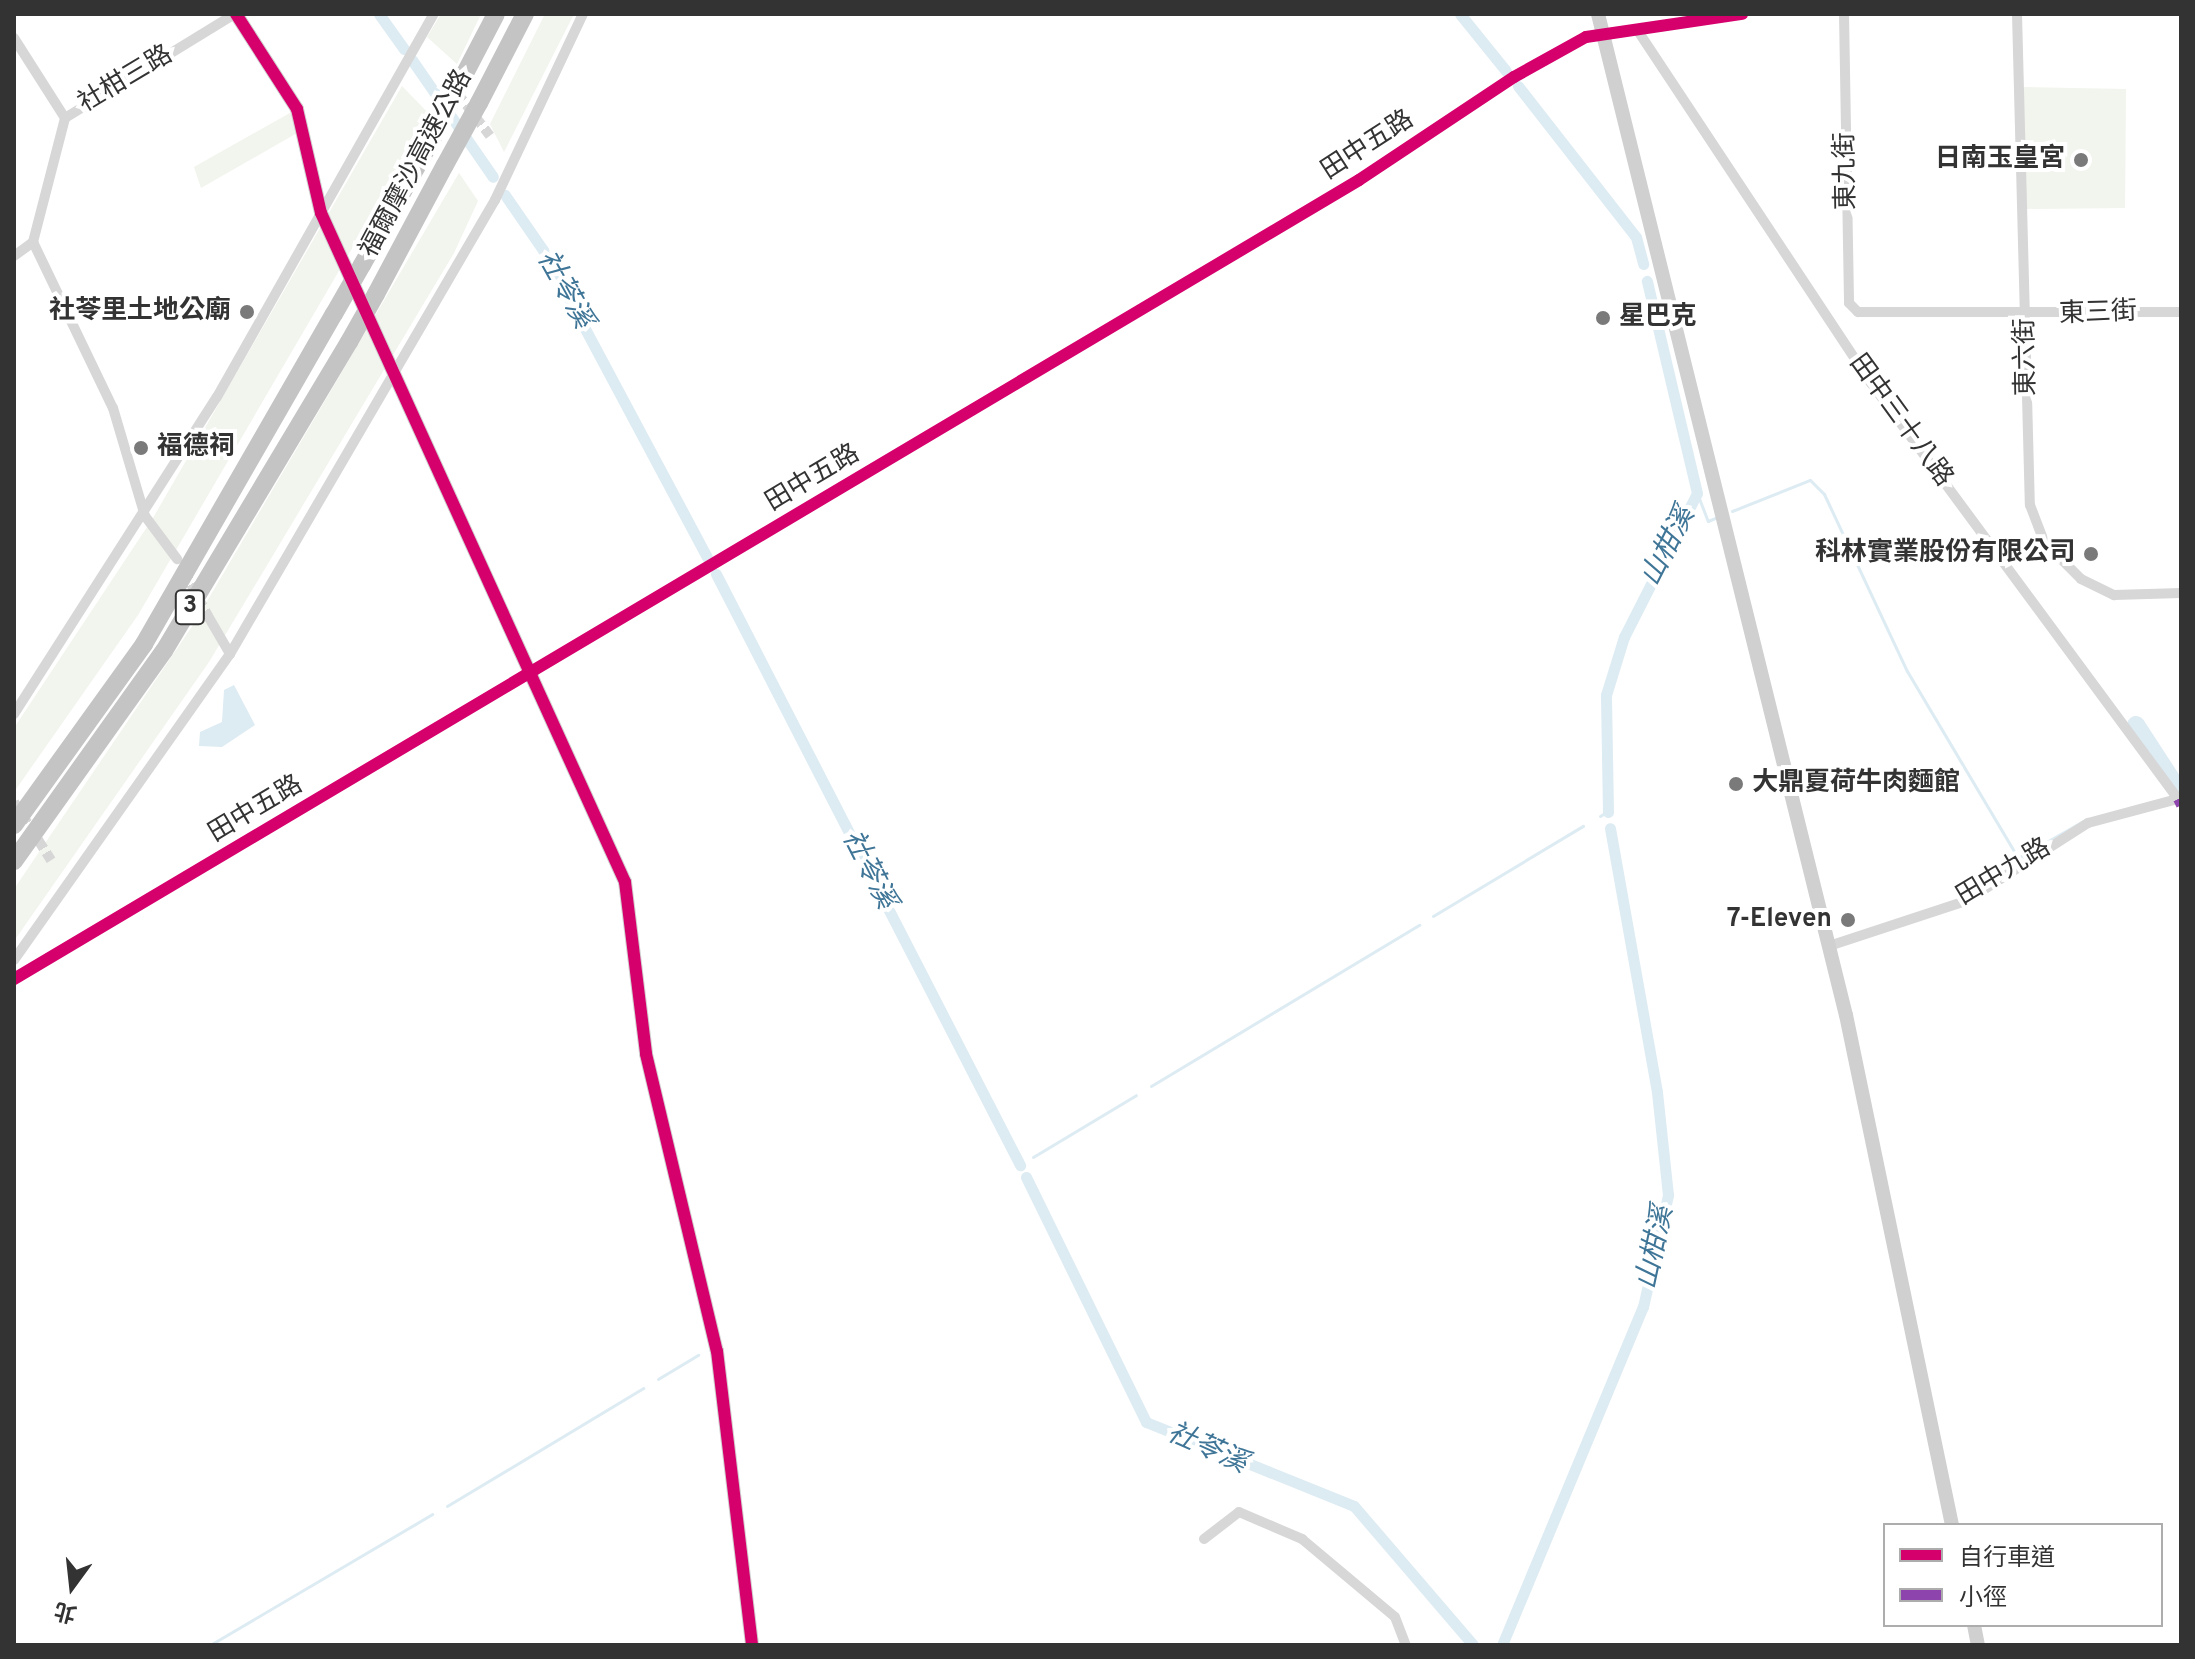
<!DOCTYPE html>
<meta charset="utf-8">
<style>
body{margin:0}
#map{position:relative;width:2195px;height:1659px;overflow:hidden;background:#fff;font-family:Overpass,"Noto Sans TC",sans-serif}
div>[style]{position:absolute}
.green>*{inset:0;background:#f1f5ed}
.water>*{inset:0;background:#ddebf3}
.stream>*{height:3px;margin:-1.5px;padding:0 1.5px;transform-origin:1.5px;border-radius:1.5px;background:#ddebf3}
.canal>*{height:11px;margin:-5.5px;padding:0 5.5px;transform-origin:5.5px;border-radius:5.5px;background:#ddebf3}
.river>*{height:18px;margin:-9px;padding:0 9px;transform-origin:9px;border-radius:9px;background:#ddebf3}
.street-tunnel>*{height:10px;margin-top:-5px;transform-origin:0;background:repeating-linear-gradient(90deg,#d6d6d6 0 10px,transparent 0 15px)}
.street>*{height:10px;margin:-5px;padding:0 5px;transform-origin:5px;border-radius:5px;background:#d7d7d7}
.secondary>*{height:14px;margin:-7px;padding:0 7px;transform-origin:7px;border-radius:7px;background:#d0d0d0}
.highway>*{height:18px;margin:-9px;padding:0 9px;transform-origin:9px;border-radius:9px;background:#c4c4c4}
.highway-bridge>*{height:18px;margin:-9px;padding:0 9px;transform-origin:9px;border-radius:9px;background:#c4c4c4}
.quiet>*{height:10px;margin-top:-5px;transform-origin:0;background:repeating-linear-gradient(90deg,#8e44ad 0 20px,transparent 0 30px)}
.cycleway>*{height:12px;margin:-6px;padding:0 6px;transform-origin:6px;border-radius:6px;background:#d6006c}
.dots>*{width:22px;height:22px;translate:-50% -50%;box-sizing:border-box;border:4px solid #fff;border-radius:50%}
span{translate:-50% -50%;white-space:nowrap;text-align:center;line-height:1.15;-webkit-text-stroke:8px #fff;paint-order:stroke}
.shield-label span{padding:2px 6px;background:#fff;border:2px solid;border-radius:6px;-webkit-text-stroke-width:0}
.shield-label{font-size:24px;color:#333;font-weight:700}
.street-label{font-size:26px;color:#333}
.poi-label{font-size:26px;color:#333;font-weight:700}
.right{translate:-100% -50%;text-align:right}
.left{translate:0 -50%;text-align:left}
.water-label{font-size:28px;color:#3f7597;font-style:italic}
.frame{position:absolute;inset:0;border:16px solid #333;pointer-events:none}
.legend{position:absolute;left:1883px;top:1523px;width:280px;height:104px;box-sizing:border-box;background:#fff;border:2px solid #adadad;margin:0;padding:10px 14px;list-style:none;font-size:24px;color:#333}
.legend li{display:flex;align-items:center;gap:16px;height:40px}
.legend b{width:40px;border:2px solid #adadad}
.north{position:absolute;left:32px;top:1547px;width:80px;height:80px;-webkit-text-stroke:6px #fff;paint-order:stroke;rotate:195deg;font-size:22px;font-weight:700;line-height:32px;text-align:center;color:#333}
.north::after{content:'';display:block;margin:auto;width:28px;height:36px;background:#333;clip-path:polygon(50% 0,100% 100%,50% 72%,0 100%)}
</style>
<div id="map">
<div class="green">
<div style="clip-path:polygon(441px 14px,481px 14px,457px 64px,427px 37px)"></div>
<div style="clip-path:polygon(545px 14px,574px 14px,504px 152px,490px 124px)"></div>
<div style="clip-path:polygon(402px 86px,430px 115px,138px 615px,14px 792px,14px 728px,153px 518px)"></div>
<div style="clip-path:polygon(2018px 87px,2126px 89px,2125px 208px,2020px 209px)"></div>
<div style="clip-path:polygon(297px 109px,304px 129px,201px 188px,194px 167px)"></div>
<div style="clip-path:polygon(459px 173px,478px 201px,454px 253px,209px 662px,14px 941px,14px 889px,193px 625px)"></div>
</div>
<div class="water">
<div style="clip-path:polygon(234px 685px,255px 725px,222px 747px,199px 746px,200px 732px,222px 722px,224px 690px)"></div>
</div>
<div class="stream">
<div style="left:1697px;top:493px;width:30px;rotate:69deg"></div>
<div style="left:1708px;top:521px;width:8px;rotate:-23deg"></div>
<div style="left:1732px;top:511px;width:84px;rotate:-21.7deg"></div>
<div style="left:1810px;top:480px;width:20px;rotate:45deg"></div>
<div style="left:1824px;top:494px;width:195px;rotate:64.9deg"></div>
<div style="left:1907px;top:671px;width:217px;rotate:59.3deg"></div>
<div style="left:2018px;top:858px;width:79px;rotate:-29.5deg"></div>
<div style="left:1600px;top:816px;width:9px;rotate:-32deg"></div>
<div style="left:1433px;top:916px;width:175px;rotate:-31deg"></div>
<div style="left:1151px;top:1086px;width:313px;rotate:-31deg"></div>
<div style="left:1033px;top:1157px;width:120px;rotate:-31deg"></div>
<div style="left:1020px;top:1165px;width:1px;rotate:-45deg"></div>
<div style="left:658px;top:1379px;width:47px;rotate:-31deg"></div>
<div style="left:447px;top:1506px;width:229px;rotate:-31deg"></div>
<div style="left:210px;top:1645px;width:258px;rotate:-30.5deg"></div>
</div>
<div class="canal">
<div style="left:379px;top:14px;width:43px;rotate:54.5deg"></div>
<div style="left:1460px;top:14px;width:73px;rotate:51.1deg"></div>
<div style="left:412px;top:60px;width:142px;rotate:55.3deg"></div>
<div style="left:1518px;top:86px;width:192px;rotate:52deg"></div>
<div style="left:1636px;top:237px;width:28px;rotate:75deg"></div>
<div style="left:505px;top:195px;width:67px;rotate:55.4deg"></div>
<div style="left:543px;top:250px;width:348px;rotate:61.9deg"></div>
<div style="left:716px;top:574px;width:665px;rotate:62.78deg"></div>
<div style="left:1608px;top:812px;width:117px;rotate:-91deg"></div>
<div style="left:1606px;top:695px;width:61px;rotate:-72.8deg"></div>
<div style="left:1624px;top:637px;width:161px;rotate:-63.1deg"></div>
<div style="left:1697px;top:493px;width:218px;rotate:-103.3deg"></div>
<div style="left:1026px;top:1177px;width:273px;rotate:63.9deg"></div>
<div style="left:1146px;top:1422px;width:224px;rotate:22deg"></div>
<div style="left:1354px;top:1506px;width:183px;rotate:49.4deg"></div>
<div style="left:1502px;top:1645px;width:366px;rotate:-67.4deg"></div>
<div style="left:1643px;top:1307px;width:115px;rotate:-77.4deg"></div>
<div style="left:1668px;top:1195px;width:104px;rotate:-96.1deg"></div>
<div style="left:1657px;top:1092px;width:268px;rotate:-100.1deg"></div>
</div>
<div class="river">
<div style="left:2136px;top:725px;width:82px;rotate:56.9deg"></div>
</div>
<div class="street-tunnel">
<div style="left:448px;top:81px;width:69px;rotate:52.6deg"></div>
<div style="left:184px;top:571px;width:51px;rotate:61.9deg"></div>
<div style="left:14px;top:802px;width:69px;rotate:57.5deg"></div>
</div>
<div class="street">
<div style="left:1844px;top:14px;width:289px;rotate:89deg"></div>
<div style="left:1849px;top:303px;width:13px;rotate:45deg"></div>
<div style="left:1858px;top:312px;width:323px"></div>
<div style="left:2017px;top:14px;width:491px;rotate:88.5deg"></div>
<div style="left:2030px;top:505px;width:40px;rotate:69deg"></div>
<div style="left:2044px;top:542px;width:52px;rotate:45deg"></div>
<div style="left:2081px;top:579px;width:37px;rotate:26deg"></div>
<div style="left:2114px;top:595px;width:67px;rotate:-1.7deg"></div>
<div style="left:1638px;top:31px;width:422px;rotate:56.5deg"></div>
<div style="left:1871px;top:383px;width:517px;rotate:53.57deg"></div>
<div style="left:14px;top:38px;width:95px;rotate:57.5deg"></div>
<div style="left:33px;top:242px;width:184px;rotate:64.3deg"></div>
<div style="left:113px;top:408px;width:113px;rotate:73.5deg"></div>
<div style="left:145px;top:516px;width:54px;rotate:53.3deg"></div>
<div style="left:14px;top:256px;width:24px;rotate:-36deg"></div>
<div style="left:33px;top:242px;width:128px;rotate:-75.5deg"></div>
<div style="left:65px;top:118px;width:199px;rotate:-31.5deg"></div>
<div style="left:208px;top:616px;width:44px;rotate:59.9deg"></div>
<div style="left:14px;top:714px;width:376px;rotate:-57.4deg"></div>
<div style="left:217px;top:397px;width:440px;rotate:-60.5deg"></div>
<div style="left:1829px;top:946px;width:144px;rotate:-18.2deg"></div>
<div style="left:1966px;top:901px;width:145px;rotate:-32.6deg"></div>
<div style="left:2088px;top:823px;width:96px;rotate:-15deg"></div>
<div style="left:14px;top:960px;width:375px;rotate:-54.8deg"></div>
<div style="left:230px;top:654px;width:526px;rotate:-59.73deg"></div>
<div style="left:495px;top:200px;width:206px;rotate:-64.7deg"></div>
<div style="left:14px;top:979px;width:1564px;rotate:-30.71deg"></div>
<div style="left:1359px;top:180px;width:186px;rotate:-33.6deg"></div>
<div style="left:1514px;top:77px;width:82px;rotate:-29.1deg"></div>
<div style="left:1586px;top:37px;width:158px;rotate:-8.4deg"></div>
<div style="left:1204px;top:1539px;width:44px;rotate:-37.6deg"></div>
<div style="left:1239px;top:1512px;width:69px;rotate:23.2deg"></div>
<div style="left:1302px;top:1539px;width:121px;rotate:40deg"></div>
<div style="left:1395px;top:1617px;width:30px;rotate:69deg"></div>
</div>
<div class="secondary">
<div style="left:236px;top:14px;width:113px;rotate:57.3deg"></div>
<div style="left:297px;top:109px;width:107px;rotate:77deg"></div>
<div style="left:321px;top:213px;width:735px;rotate:65.56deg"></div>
<div style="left:625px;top:882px;width:173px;rotate:83deg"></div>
<div style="left:646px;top:1054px;width:305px;rotate:76.6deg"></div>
<div style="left:717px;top:1351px;width:296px;rotate:83.2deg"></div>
<div style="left:1598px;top:14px;width:1031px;rotate:76.09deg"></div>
<div style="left:1846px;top:1015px;width:521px;rotate:78.26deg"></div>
<div style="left:1974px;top:1625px;width:20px;rotate:79deg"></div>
</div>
<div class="highway">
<div style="left:462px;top:79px;width:73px;rotate:-62.4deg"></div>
<div style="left:479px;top:103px;width:100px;rotate:-62.7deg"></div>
<div style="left:362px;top:265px;width:142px;rotate:-60.9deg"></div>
<div style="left:376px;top:294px;width:146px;rotate:-61.9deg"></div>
<div style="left:14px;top:825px;width:223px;rotate:-54.3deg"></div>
<div style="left:144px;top:644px;width:381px;rotate:-60.1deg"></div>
<div style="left:14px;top:861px;width:258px;rotate:-54.5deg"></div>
<div style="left:164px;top:651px;width:360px;rotate:-59.1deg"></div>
</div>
<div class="highway-bridge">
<div style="left:431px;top:141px;width:69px;rotate:-63.4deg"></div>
<div style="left:445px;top:165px;width:71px;rotate:-61.3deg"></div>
<div style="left:334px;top:314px;width:56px;rotate:-60.3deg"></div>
<div style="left:349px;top:342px;width:55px;rotate:-60.6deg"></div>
</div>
<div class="quiet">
<div style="left:2178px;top:799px;width:7px;rotate:63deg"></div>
</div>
<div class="cycleway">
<div style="left:236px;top:14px;width:113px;rotate:57.3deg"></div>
<div style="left:297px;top:109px;width:107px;rotate:77deg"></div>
<div style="left:321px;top:213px;width:735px;rotate:65.56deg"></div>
<div style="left:625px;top:882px;width:173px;rotate:83deg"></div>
<div style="left:646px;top:1054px;width:305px;rotate:76.6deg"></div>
<div style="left:717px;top:1351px;width:296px;rotate:83.2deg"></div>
<div style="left:14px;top:979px;width:1564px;rotate:-30.71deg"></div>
<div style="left:1359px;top:180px;width:186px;rotate:-33.6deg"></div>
<div style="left:1514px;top:77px;width:82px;rotate:-29.1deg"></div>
<div style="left:1586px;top:37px;width:158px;rotate:-8.4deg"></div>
</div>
<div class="dots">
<div style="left:2081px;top:160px;background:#7a7a7a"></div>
<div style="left:247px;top:312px;background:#7a7a7a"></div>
<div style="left:1603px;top:318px;background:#7a7a7a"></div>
<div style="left:141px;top:448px;background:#7a7a7a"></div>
<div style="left:2091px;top:554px;background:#7a7a7a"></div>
<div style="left:1736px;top:784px;background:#7a7a7a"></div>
<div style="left:1848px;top:920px;background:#7a7a7a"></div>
</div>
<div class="shield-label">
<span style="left:190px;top:607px">3</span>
</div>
<div class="street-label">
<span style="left:126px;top:80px;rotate:-31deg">社柑三路</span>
<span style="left:1368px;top:146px;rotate:-33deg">田中五路</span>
<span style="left:417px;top:164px;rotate:-62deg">福爾摩沙高速公路</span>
<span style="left:1847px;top:171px;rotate:-91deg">東九街</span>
<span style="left:2098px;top:314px;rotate:-2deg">東三街</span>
<span style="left:2027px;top:357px;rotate:-91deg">東六街</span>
<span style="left:1900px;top:421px;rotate:54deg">田中三十八路</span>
<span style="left:813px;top:479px;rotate:-31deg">田中五路</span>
<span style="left:256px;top:810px;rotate:-31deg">田中五路</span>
<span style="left:2004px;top:873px;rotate:-31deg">田中九路</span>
</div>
<div class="poi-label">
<span class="right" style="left:2065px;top:160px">日南玉皇宮</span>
<span class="right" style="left:231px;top:312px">社苓里土地公廟</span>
<span class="left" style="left:1619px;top:318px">星巴克</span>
<span class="left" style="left:157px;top:448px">福德祠</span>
<span class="right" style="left:2075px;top:554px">科林實業股份有限公司</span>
<span class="left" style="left:1752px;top:784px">大鼎夏荷牛肉麵館</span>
<span class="right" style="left:1832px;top:920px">7-Eleven</span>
</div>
<div class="water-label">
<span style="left:564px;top:290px;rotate:61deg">社苓溪</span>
<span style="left:1669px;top:547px;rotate:-63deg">山柑溪</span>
<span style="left:868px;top:870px;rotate:63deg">社苓溪</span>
<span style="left:1656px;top:1248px;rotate:-78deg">山柑溪</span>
<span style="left:1207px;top:1449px;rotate:24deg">社苓溪</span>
</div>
<div class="frame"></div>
<ul class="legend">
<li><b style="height:10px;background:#d6006c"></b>自行車道</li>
<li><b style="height:10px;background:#8e44ad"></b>小徑</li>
</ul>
<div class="north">北</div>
</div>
